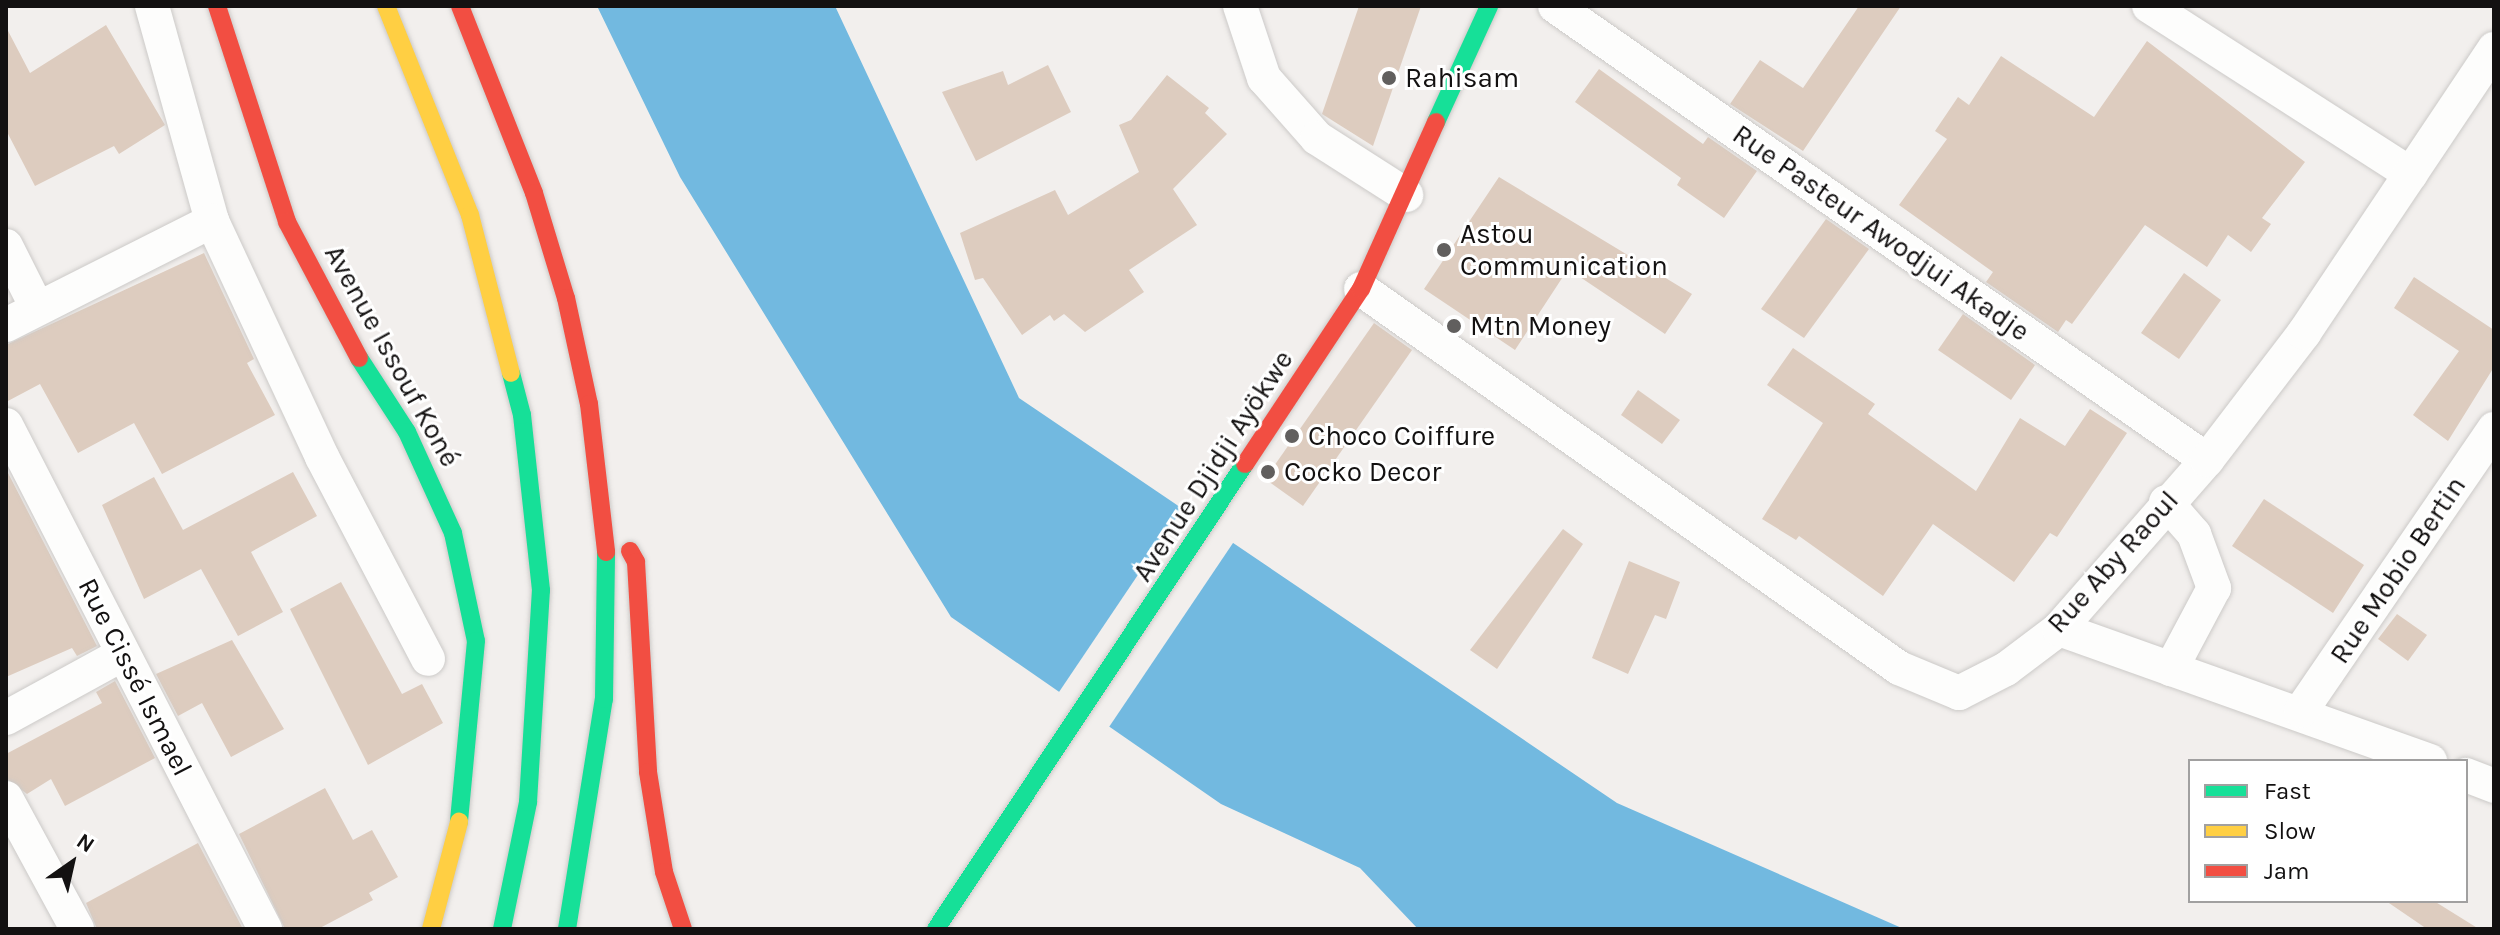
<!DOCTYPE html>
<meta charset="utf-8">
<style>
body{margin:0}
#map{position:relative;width:2500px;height:935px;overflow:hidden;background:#f2efed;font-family:Karla,sans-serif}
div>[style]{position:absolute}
.water>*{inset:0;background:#72b9e0}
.pier>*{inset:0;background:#f2efed}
.building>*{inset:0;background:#ddccbf}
.roads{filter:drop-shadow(0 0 2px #cccac8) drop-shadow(0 0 2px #cccac8)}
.street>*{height:34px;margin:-17px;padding:0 17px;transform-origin:17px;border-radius:17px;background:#fdfdfc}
.fast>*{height:18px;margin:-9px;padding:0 9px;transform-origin:9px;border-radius:9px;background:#16e098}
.slow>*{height:18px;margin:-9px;padding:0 9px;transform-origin:9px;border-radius:9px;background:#ffcf43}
.jam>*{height:18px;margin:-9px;padding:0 9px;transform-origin:9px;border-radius:9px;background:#f24e42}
.dots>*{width:22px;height:22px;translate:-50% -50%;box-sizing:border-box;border:4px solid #fff;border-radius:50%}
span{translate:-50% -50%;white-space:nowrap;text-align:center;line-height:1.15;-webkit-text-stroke:6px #fff;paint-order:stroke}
.poi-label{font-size:28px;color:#131111}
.left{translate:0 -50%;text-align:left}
.street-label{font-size:28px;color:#131111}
.frame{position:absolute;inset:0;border:8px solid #131111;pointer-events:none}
.legend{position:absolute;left:2188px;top:759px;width:280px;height:144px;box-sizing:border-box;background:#fff;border:2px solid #a1a0a0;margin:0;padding:10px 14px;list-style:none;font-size:24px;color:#131111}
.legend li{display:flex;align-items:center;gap:16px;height:40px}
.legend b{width:40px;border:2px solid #a1a0a0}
.north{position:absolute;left:32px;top:823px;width:80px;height:80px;-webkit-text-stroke:6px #fff;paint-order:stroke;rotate:34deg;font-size:22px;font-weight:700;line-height:32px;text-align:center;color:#131111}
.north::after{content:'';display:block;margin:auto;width:28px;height:36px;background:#131111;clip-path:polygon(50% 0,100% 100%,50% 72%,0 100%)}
</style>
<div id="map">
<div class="water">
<div style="clip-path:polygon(597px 6px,835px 6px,1019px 398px,1617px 803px,1904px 929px,1418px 929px,1360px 868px,1221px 804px,951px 617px,680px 177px)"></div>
</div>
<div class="pier">
<div style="clip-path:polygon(1185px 505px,1235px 540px,1107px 730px,1057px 695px)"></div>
</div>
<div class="building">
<div style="clip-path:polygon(1359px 6px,1421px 6px,1373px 146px,1322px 114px)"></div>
<div style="clip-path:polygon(1859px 6px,1901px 6px,1803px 151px,1730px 104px,1760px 60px,1803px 88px)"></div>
<div style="clip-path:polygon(106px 25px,165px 125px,119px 154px,114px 146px,35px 186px,6px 130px,6px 27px,30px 73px)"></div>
<div style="clip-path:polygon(2147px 41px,2305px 162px,2262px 218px,2271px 224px,2251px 252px,2228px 235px,2207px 267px,2145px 225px,2072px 324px,2066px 320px,2058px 332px,1986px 282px,1993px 272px,1899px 205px,1947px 139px,1935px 131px,1958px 97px,1969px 105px,2001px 56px,2094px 117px)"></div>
<div style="clip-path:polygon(1048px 65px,1071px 112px,976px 161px,942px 92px,1003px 71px,1008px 85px)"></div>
<div style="clip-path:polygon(1599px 69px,1703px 144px,1708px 137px,1757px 171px,1724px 218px,1677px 185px,1681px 178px,1575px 102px)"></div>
<div style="clip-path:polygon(1167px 75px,1209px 108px,1205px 113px,1227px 134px,1173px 189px,1197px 225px,1129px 270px,1144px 292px,1085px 332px,1064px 314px,1054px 321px,1050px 315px,1022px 335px,983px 278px,975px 280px,960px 233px,1055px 190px,1068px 215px,1139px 172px,1119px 125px,1131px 120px)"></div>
<div style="clip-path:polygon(1499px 177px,1692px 294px,1665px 334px,1568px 269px,1515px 350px,1424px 289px)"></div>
<div style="clip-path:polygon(1826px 219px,1869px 249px,1804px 338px,1761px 309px)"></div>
<div style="clip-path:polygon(204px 253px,254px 359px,247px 363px,275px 415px,162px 474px,134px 423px,78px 453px,40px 384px,6px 402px,6px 345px)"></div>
<div style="clip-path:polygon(2184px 273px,2221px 300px,2179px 359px,2141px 333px)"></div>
<div style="clip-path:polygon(2414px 277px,2494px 330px,2494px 367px,2448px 441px,2413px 415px,2459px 351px,2394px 308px)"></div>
<div style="clip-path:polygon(1963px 314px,2035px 365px,2011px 400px,1938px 350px)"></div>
<div style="clip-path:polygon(1374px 323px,1412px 350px,1303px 506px,1265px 479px)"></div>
<div style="clip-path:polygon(1793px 348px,1875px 404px,1868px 414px,1976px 491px,2020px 418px,2065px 446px,2090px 409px,2127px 433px,2057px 537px,2050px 533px,2014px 582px,1933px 524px,1883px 596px,1799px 536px,1796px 540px,1762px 519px,1823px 423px,1767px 385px)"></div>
<div style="clip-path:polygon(1638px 390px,1680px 420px,1662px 444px,1621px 415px)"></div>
<div style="clip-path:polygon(6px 469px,97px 646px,77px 656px,72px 648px,6px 677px)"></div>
<div style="clip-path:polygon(293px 472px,317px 516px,251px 552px,283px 612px,238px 636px,201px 569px,144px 599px,102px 505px,154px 477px,183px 530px)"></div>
<div style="clip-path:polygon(2264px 499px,2364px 565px,2333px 613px,2232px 546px)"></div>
<div style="clip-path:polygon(1563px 529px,1583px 544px,1497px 669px,1470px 650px)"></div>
<div style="clip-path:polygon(1629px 561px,1680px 582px,1666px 619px,1655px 615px,1628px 674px,1592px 658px)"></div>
<div style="clip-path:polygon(341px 582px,402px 694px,422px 684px,443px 723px,368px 765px,290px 609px)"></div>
<div style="clip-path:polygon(2397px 614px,2427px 635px,2408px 661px,2378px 639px)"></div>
<div style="clip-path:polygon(232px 640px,284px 729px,231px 757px,202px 703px,178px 716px,156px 674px)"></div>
<div style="clip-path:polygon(115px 681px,155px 758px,65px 806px,51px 779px,27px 794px,6px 778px,6px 754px,102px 703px,96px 692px)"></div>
<div style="clip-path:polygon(325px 788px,353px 840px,372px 830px,398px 877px,369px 893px,373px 900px,318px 929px,285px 929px,239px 834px)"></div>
<div style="clip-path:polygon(198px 843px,243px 929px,97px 929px,86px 903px)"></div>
<div style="clip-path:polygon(2386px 901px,2434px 901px,2479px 929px,2427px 929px)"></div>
</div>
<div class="roads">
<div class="street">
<div style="left:152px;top:6px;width:223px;rotate:74.4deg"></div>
<div style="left:212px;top:221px;width:260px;rotate:65deg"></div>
<div style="left:322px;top:457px;width:228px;rotate:62.3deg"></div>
<div style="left:1240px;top:6px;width:76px;rotate:71.6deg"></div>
<div style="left:1264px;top:78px;width:80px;rotate:48.5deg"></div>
<div style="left:1317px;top:138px;width:106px;rotate:32.6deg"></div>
<div style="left:1555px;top:6px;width:794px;rotate:34.85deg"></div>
<div style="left:2149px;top:6px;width:311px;rotate:32.7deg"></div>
<div style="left:6px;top:246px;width:69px;rotate:63.4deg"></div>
<div style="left:1361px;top:289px;width:658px;rotate:35.16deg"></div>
<div style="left:1899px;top:668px;width:65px;rotate:22.6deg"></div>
<div style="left:1959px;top:693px;width:53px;rotate:-27.1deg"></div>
<div style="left:2006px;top:669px;width:66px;rotate:-37deg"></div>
<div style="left:2059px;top:629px;width:225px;rotate:-48.8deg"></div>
<div style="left:2207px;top:460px;width:160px;rotate:-52.6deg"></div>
<div style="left:2304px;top:333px;width:342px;rotate:-56.2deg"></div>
<div style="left:6px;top:325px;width:231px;rotate:-26.8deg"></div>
<div style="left:6px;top:425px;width:567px;rotate:62.8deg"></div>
<div style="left:2166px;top:502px;width:43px;rotate:48.8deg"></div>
<div style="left:2194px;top:534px;width:58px;rotate:69.7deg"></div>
<div style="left:2214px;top:588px;width:92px;rotate:118deg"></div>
<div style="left:2059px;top:629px;width:394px;rotate:19.6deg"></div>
<div style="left:2301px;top:711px;width:342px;rotate:-55.6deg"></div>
<div style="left:6px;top:718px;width:133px;rotate:-28.7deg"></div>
<div style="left:2466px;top:775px;width:30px;rotate:21deg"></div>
<div style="left:6px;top:798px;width:149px;rotate:61.5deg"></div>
</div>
<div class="fast">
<div style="left:1436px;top:122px;width:128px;rotate:-65.4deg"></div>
<div style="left:359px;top:358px;width:88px;rotate:57deg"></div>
<div style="left:407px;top:432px;width:111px;rotate:65.5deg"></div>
<div style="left:453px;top:533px;width:110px;rotate:78deg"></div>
<div style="left:476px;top:641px;width:182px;rotate:95.4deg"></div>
<div style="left:502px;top:929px;width:130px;rotate:-78.4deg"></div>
<div style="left:528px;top:802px;width:212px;rotate:-86.5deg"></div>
<div style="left:541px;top:590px;width:176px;rotate:-96.2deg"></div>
<div style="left:522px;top:415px;width:43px;rotate:-104.7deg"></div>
<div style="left:567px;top:929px;width:233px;rotate:-80.9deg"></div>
<div style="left:604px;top:699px;width:147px;rotate:-89.2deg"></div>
<div style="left:936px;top:929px;width:558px;rotate:-56.4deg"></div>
</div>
<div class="slow">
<div style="left:386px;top:6px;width:225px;rotate:68.1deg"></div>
<div style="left:470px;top:215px;width:163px;rotate:75.5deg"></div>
<div style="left:431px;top:929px;width:111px;rotate:-75.3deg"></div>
</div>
<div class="jam">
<div style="left:217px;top:6px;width:227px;rotate:72deg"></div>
<div style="left:287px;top:222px;width:154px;rotate:62.1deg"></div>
<div style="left:460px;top:6px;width:201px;rotate:68.4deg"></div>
<div style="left:534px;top:193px;width:110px;rotate:73.1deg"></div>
<div style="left:566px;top:298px;width:108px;rotate:77.8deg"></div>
<div style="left:589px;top:404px;width:149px;rotate:83.4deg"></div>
<div style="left:1245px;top:464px;width:210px;rotate:-56.5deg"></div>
<div style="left:1361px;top:289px;width:183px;rotate:-65.8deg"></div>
<div style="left:630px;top:551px;width:13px;rotate:61deg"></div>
<div style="left:636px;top:562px;width:210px;rotate:86.7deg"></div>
<div style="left:648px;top:772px;width:101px;rotate:80.9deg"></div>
<div style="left:664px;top:872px;width:60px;rotate:71.6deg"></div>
</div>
</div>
<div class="dots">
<div style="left:1389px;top:78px;background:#615f5e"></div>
<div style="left:1444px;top:250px;background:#615f5e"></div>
<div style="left:1454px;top:326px;background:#615f5e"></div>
<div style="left:1292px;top:436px;background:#615f5e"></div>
<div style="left:1268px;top:472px;background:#615f5e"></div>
</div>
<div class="poi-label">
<span class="left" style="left:1405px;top:78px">Rahisam</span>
<span class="left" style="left:1460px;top:250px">Astou<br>Communication</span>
<span class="left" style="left:1470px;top:326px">Mtn Money</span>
<span class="left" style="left:1308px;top:436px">Choco Coiffure</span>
<span class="left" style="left:1284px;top:472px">Cocko Decor</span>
</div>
<div class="street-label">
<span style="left:1881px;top:233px;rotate:35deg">Rue Pasteur Awodjui Akadje</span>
<span style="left:392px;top:356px;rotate:61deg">Avenue Issouf Koné</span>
<span style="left:1213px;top:466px;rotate:-57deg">Avenue Djidji Ayökwe</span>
<span style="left:2113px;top:562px;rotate:-48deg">Rue Aby Raoul</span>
<span style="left:2398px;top:570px;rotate:-56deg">Rue Mobio Bertin</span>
<span style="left:135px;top:677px;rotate:63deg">Rue Cissé Ismael</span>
</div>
<div class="frame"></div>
<ul class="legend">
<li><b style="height:10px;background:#16e098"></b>Fast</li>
<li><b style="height:10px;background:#ffcf43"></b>Slow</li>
<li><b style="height:10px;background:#f24e42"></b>Jam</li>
</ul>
<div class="north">N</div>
</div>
